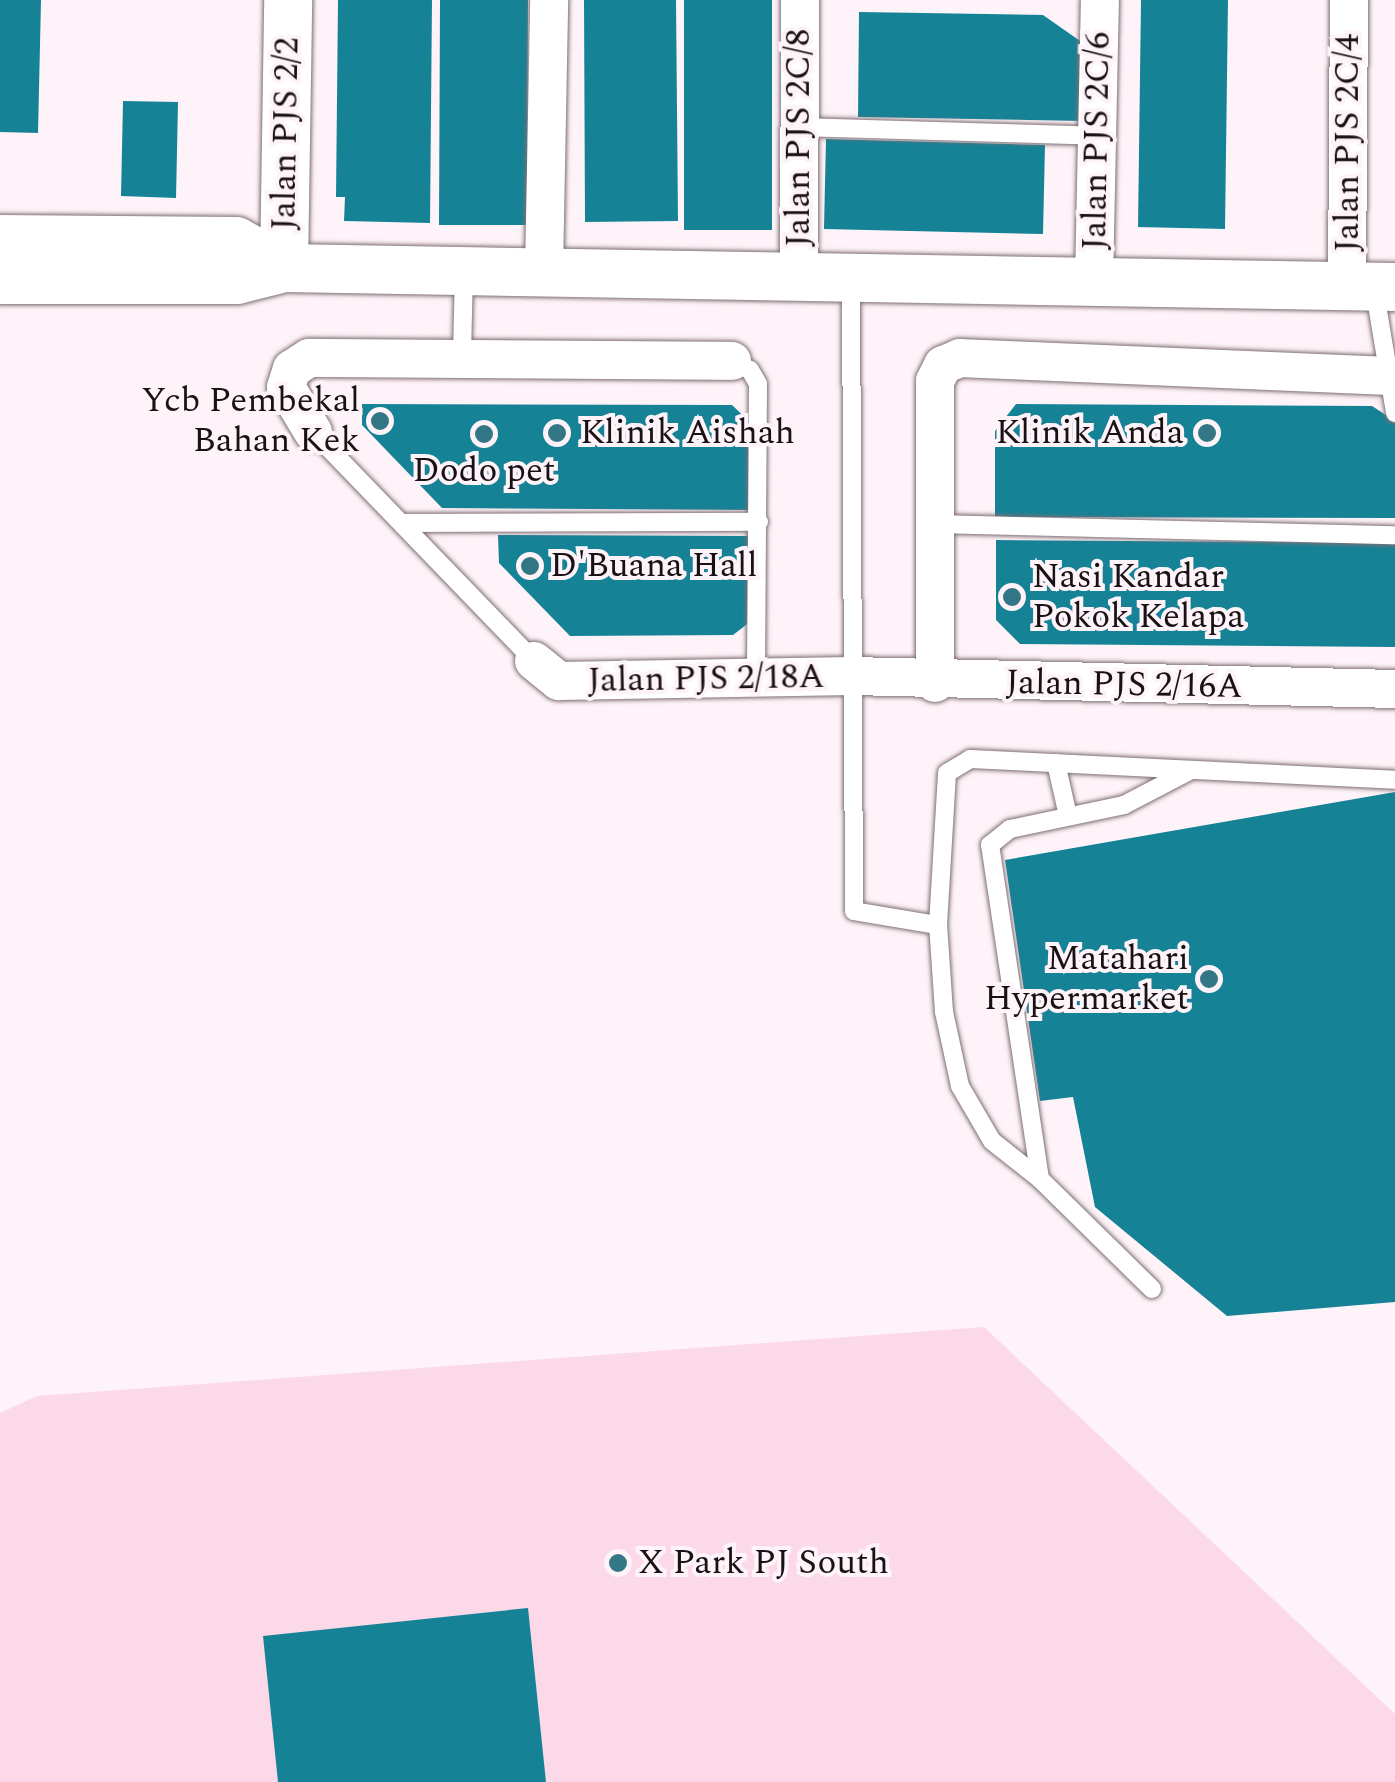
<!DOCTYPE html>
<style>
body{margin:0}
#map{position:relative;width:1395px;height:1782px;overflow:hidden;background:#fef3f8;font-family:Spectral,serif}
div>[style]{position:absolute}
.green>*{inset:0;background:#fcd9e9}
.building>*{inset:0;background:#168296}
.roads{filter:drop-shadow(0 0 2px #7e6e75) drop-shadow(0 0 2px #7e6e75)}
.service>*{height:18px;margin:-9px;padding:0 9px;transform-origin:9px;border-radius:9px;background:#fff}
.minor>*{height:38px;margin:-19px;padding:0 19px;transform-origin:19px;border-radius:19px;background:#fff}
.tertiary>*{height:48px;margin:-24px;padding:0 24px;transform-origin:24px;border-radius:24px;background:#fff}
.dots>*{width:28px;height:28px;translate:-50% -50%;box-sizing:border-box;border:5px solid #fef3f8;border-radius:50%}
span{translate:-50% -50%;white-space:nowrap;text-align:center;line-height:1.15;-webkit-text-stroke:8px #fef3f8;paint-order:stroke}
.street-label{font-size:35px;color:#181215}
.poi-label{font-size:35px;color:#181215}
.right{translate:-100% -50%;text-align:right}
.left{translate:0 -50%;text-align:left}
</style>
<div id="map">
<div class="green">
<div style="clip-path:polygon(984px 1327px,1395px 1714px,1395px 1782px,0 1782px,0 1413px,37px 1396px)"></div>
</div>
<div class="building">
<div style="clip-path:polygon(0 0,41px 0,38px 133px,0 132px)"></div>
<div style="clip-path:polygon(338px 0,432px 0,430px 223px,344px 221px,345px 197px,336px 197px)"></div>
<div style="clip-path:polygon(440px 0,528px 0,527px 225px,439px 225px)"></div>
<div style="clip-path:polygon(584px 0,676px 0,678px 221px,585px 222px)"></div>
<div style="clip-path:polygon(684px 0,772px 0,772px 230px,684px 230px)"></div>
<div style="clip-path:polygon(1141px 0,1228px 0,1225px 229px,1138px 227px)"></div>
<div style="clip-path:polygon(859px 12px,1043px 15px,1083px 43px,1082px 121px,858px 117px)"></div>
<div style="clip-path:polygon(123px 101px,178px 102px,176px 198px,121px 196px)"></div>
<div style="clip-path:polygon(826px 139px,1045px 145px,1043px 234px,824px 229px)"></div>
<div style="clip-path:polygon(362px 404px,732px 405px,754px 426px,753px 510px,442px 508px,362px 425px)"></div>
<div style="clip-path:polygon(1016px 404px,1372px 406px,1395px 421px,1395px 518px,995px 517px,995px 431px)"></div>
<div style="clip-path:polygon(498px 535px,755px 536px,755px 618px,733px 635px,570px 636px,499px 563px)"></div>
<div style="clip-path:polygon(996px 540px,1395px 543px,1395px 647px,1020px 644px,996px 620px)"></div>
<div style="clip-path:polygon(1395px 792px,1395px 1302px,1227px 1316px,1095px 1207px,1073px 1097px,1040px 1101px,1005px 860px)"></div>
<div style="clip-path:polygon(528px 1608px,546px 1782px,278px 1782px,263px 1636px)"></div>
</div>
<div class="roads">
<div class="service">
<div style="left:799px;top:127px;width:298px;rotate:1.7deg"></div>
<div style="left:851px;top:278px;width:633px;rotate:89.73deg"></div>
<div style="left:854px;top:911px;width:85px;rotate:9.5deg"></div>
<div style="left:1374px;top:287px;width:128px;rotate:80.5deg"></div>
<div style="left:462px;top:354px;width:82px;rotate:-88.6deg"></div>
<div style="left:732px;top:361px;width:20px;rotate:27deg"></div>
<div style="left:750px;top:370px;width:16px;rotate:60deg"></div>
<div style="left:758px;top:384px;width:293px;rotate:90.4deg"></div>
<div style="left:313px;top:432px;width:318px;rotate:46deg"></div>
<div style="left:404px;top:523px;width:355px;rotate:-0.2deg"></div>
<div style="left:934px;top:524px;width:461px;rotate:1.4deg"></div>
<div style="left:1056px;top:763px;width:54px;rotate:77.2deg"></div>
<div style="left:1040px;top:1179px;width:338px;rotate:-98.5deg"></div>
<div style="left:990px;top:845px;width:26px;rotate:-39deg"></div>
<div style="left:1010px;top:829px;width:116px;rotate:-11.9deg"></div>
<div style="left:1124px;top:805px;width:73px;rotate:-27.6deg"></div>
<div style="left:1152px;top:1289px;width:157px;rotate:-135.5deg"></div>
<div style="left:1040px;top:1179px;width:61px;rotate:-141.6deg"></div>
<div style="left:992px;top:1141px;width:64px;rotate:-120.2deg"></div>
<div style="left:960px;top:1086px;width:76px;rotate:-102.2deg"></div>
<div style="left:944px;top:1012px;width:87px;rotate:-93.9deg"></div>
<div style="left:938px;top:925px;width:152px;rotate:-86.6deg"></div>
<div style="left:947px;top:773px;width:27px;rotate:-31deg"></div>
<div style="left:970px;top:759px;width:426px;rotate:2.8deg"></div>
</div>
<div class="minor">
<div style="left:544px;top:271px;width:271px;rotate:-88.9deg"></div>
<div style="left:799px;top:276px;width:276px;rotate:-89.8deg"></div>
<div style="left:1094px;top:282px;width:282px;rotate:-88.8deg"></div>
<div style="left:1347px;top:285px;width:285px;rotate:-89.6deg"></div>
<div style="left:313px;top:432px;width:52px;rotate:-121deg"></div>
<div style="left:286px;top:387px;width:19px;rotate:-72deg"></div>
<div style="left:292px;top:369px;width:20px;rotate:-33deg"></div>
<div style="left:309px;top:358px;width:423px;rotate:0.4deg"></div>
<div style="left:534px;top:661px;width:32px;rotate:39deg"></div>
<div style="left:559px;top:681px;width:293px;rotate:-1deg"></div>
<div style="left:852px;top:676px;width:543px;rotate:1.37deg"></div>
<div style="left:935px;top:683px;width:302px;rotate:-90deg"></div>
<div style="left:935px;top:381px;width:18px;rotate:-63deg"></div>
<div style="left:943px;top:365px;width:18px;rotate:-22deg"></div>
<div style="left:960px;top:358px;width:429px;rotate:2.4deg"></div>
</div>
<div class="tertiary">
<div style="left:0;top:239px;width:236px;rotate:0.5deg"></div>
<div style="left:236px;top:241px;width:55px;rotate:29.4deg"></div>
<div style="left:284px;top:268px;width:268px;rotate:-89.1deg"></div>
<div style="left:0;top:280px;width:237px"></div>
<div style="left:237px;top:280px;width:49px;rotate:-14.3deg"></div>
<div style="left:284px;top:268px;width:1111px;rotate:0.98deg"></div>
</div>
</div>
<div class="dots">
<div style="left:380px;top:421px;background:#337786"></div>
<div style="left:557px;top:433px;background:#337786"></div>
<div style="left:1207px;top:433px;background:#337786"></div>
<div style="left:484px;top:434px;background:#337786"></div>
<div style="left:530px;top:566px;background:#337786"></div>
<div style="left:1012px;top:597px;background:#337786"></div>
<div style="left:1209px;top:979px;background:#337786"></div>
<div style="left:618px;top:1563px;background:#337786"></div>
</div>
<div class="street-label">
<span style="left:286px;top:134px;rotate:-89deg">Jalan PJS 2/2</span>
<span style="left:799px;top:138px;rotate:-90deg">Jalan PJS 2C/8</span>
<span style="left:1097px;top:141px;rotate:-89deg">Jalan PJS 2C/6</span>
<span style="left:1348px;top:143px;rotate:-90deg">Jalan PJS 2C/4</span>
<span style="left:706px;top:679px;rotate:-1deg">Jalan PJS 2/18A</span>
<span style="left:1124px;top:685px;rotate:1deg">Jalan PJS 2/16A</span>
</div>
<div class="poi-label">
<span class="right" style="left:360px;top:421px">Ycb Pembekal<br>Bahan Kek</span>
<span class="left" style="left:580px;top:433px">Klinik Aishah</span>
<span class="right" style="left:1184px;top:433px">Klinik Anda</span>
<span style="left:484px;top:471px">Dodo pet</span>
<span class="left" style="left:550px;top:566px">D'Buana Hall</span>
<span class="left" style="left:1032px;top:597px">Nasi Kandar<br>Pokok Kelapa</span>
<span class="right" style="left:1189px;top:979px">Matahari<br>Hypermarket</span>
<span class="left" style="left:638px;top:1563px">X Park PJ South</span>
</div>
</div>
